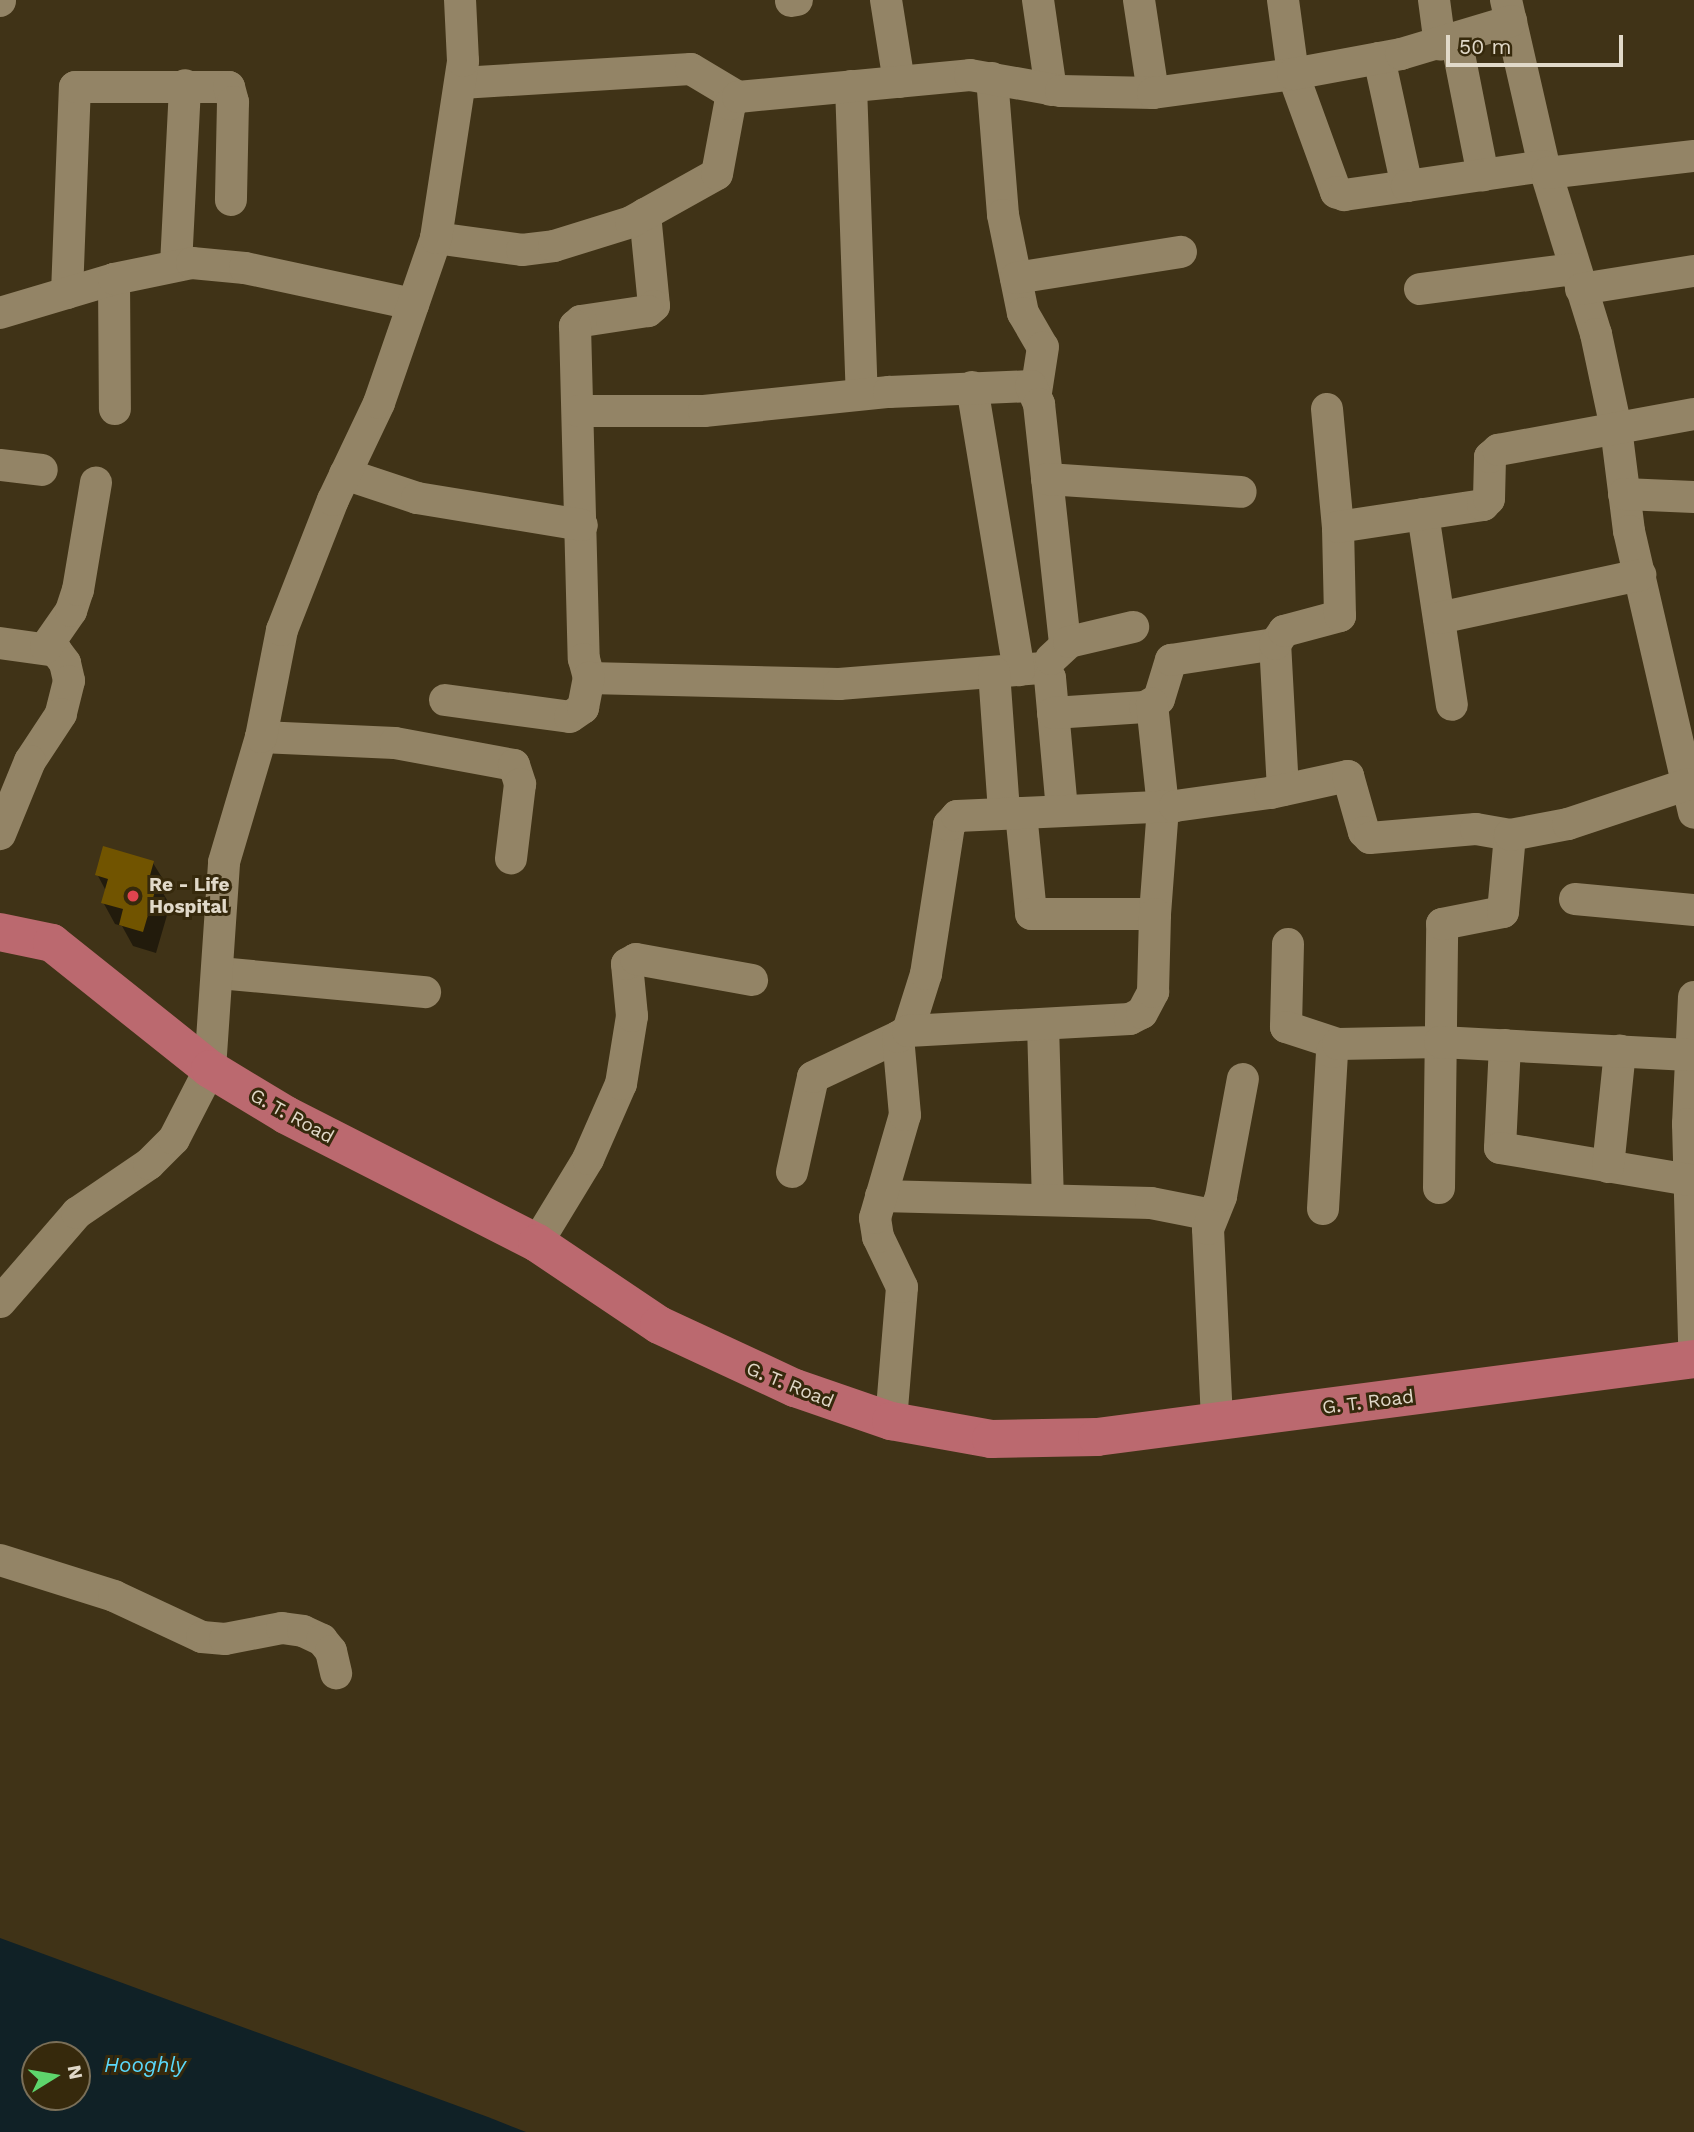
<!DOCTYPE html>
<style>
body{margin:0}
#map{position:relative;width:1694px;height:2132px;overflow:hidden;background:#403317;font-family:"Work Sans",sans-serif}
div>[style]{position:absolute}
.water>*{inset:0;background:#102126}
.shadow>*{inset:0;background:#0007}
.building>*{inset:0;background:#715400}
.minor>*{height:32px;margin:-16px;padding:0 16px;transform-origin:16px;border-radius:16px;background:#938466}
.major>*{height:38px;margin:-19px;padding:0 19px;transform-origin:19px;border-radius:19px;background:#bb696f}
.dots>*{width:19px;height:19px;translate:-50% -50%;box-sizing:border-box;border:4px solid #36290c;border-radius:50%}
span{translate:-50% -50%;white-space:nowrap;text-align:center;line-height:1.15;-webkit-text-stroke:6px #36290c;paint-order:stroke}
.poi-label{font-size:19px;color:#e1d9c9;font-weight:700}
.left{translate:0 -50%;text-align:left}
.street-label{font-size:19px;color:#e1d9c9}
.water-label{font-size:21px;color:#5ad8fa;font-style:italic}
.north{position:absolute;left:21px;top:2041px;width:70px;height:70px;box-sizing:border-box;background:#36290c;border:2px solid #7a6f58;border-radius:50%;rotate:79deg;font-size:19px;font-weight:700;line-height:28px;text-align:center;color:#e1d9c9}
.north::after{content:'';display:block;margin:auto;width:24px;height:32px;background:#5ed56c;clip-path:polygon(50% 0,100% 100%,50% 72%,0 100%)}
.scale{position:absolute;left:1446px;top:35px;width:177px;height:32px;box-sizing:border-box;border:4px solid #e1d9c9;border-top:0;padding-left:9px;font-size:21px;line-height:24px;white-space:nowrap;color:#e1d9c9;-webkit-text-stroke:5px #36290c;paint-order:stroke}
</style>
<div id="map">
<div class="water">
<div style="clip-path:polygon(evenodd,0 1938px,488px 2117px,526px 2132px,0 2132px,0 1938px,35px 2055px,77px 2055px,77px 2097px,35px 2097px,35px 2055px)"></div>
</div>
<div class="shadow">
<div style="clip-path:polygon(153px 863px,166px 884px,163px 893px,170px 905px,156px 953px,133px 946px,122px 926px,115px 924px,103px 902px,106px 891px,97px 874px)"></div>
</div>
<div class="building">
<div style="clip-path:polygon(103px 846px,154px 861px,149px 879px,158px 881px,143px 932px,119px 925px,123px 909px,101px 903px,108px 879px,95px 875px)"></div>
</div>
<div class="minor">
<div style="left:886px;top:0;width:83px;rotate:81deg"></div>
<div style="left:1038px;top:0;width:91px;rotate:81.8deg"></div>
<div style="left:1139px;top:0;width:94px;rotate:81.4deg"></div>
<div style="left:1283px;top:0;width:75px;rotate:82.3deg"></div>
<div style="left:1293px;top:74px;width:126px;rotate:70deg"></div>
<div style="left:1336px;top:192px;width:9px;rotate:21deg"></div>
<div style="left:1344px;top:195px;width:64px;rotate:-8.1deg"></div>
<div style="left:1434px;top:0;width:45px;rotate:82.4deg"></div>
<div style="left:1506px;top:0;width:170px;rotate:77.1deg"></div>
<div style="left:1544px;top:166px;width:176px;rotate:72.8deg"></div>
<div style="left:1596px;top:334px;width:96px;rotate:78deg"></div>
<div style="left:1616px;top:428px;width:104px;rotate:82.8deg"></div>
<div style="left:1629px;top:531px;width:289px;rotate:77deg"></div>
<div style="left:0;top:1px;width:1px;rotate:-90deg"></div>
<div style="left:791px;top:1px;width:6px;rotate:-9deg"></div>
<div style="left:1456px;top:39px;width:139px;rotate:78.8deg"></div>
<div style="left:1379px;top:58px;width:131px;rotate:77.7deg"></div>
<div style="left:1407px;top:186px;width:138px;rotate:-8.3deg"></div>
<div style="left:992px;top:78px;width:137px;rotate:85.4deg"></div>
<div style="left:1003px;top:215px;width:100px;rotate:78.5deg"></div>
<div style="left:1023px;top:313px;width:39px;rotate:60deg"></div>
<div style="left:1043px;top:347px;width:46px;rotate:98.8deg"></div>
<div style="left:461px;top:83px;width:230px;rotate:-3.5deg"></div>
<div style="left:691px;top:69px;width:55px;rotate:30.8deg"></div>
<div style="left:851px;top:86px;width:308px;rotate:88deg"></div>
<div style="left:1547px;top:173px;width:148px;rotate:-6.6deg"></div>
<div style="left:645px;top:214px;width:92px;rotate:84.4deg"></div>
<div style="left:654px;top:306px;width:8px;rotate:140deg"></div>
<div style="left:648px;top:311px;width:68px;rotate:171.5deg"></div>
<div style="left:581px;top:321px;width:8px;rotate:140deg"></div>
<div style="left:575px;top:326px;width:333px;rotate:88.5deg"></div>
<div style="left:584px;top:659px;width:20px;rotate:75deg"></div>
<div style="left:589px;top:678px;width:250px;rotate:1.4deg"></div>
<div style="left:839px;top:684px;width:205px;rotate:-4.5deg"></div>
<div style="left:1043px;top:668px;width:12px;rotate:55deg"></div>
<div style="left:1050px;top:678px;width:133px;rotate:84.8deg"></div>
<div style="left:436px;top:238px;width:87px;rotate:7.9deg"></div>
<div style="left:522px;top:250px;width:32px;rotate:-7deg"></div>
<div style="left:554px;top:246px;width:81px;rotate:-17.3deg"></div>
<div style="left:631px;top:222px;width:98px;rotate:-29.2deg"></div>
<div style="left:717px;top:174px;width:71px;rotate:-79.5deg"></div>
<div style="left:730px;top:104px;width:11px;rotate:-41deg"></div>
<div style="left:738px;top:97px;width:233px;rotate:-5.4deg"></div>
<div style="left:970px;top:75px;width:92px;rotate:10deg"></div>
<div style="left:1061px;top:91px;width:92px;rotate:1.2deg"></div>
<div style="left:1153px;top:93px;width:141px;rotate:-7.7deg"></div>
<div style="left:1293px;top:74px;width:110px;rotate:-10.5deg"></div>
<div style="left:1401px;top:54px;width:115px;rotate:-16.7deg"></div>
<div style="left:176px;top:265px;width:180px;rotate:-87.1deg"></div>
<div style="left:1016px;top:278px;width:167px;rotate:-9deg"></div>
<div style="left:114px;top:279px;width:130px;rotate:89.6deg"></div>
<div style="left:1420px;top:289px;width:156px;rotate:-7.4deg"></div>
<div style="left:1581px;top:289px;width:114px;rotate:-9.1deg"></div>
<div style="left:67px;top:293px;width:206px;rotate:-87.8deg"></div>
<div style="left:75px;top:87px;width:154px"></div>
<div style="left:229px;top:87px;width:16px;rotate:75deg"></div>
<div style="left:233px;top:102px;width:98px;rotate:91.2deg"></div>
<div style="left:0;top:313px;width:119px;rotate:-16.6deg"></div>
<div style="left:114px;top:279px;width:80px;rotate:-11.6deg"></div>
<div style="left:192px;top:263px;width:53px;rotate:5.4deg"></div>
<div style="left:245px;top:268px;width:172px;rotate:12.1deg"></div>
<div style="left:972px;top:387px;width:287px;rotate:80.6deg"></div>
<div style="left:1327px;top:409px;width:119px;rotate:84.7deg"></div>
<div style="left:578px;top:411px;width:126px"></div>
<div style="left:704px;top:411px;width:186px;rotate:-5.9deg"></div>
<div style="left:889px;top:392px;width:142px;rotate:-2.4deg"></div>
<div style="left:1031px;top:386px;width:20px;rotate:66deg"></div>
<div style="left:1039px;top:404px;width:242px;rotate:83.8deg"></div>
<div style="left:0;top:465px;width:42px;rotate:6.8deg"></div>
<div style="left:345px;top:474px;width:76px;rotate:18.4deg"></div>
<div style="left:417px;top:498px;width:167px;rotate:9.3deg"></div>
<div style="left:1047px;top:479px;width:194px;rotate:3.8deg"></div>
<div style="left:1624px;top:494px;width:70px;rotate:2.5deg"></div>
<div style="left:1423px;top:514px;width:193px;rotate:81.4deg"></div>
<div style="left:1439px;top:618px;width:206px;rotate:-12.1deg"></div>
<div style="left:0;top:643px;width:57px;rotate:8.1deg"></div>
<div style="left:56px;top:651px;width:15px;rotate:53deg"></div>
<div style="left:65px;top:663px;width:18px;rotate:77deg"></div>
<div style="left:69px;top:681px;width:34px;rotate:104deg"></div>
<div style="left:61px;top:714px;width:56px;rotate:123.4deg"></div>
<div style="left:30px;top:761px;width:79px;rotate:112.3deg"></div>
<div style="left:46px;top:647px;width:44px;rotate:-55.2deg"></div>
<div style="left:71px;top:611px;width:22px;rotate:-72deg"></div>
<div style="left:78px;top:590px;width:109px;rotate:-80.5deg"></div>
<div style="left:1051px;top:659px;width:25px;rotate:-43deg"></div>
<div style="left:1069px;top:642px;width:66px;rotate:-13.2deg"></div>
<div style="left:994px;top:672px;width:141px;rotate:85.9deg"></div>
<div style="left:445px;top:700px;width:126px;rotate:7.7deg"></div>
<div style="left:570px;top:717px;width:16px;rotate:-35deg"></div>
<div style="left:583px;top:708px;width:31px;rotate:-79deg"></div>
<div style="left:1053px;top:713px;width:92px;rotate:-3.7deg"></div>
<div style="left:1145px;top:707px;width:16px;rotate:-30deg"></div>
<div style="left:1159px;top:699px;width:41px;rotate:-72.9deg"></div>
<div style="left:1171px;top:660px;width:105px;rotate:-8.7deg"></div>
<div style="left:261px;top:737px;width:134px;rotate:2.6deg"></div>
<div style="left:395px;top:743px;width:121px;rotate:10.5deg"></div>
<div style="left:514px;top:765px;width:20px;rotate:72deg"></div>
<div style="left:520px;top:784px;width:75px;rotate:96.9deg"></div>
<div style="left:1283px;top:790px;width:146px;rotate:-93.1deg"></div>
<div style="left:1275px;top:644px;width:16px;rotate:-55deg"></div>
<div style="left:1284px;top:631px;width:58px;rotate:-15deg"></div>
<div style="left:1340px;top:616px;width:89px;rotate:-91.3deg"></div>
<div style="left:1338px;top:527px;width:147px;rotate:-8.6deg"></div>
<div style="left:1483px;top:505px;width:8px;rotate:-45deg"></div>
<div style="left:1489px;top:499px;width:42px;rotate:-88.6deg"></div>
<div style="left:1490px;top:457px;width:11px;rotate:-41deg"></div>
<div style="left:1498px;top:450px;width:199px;rotate:-10.4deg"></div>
<div style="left:1021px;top:813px;width:101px;rotate:84.3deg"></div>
<div style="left:1031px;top:914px;width:124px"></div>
<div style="left:1155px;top:914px;width:107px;rotate:-85.7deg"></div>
<div style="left:1163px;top:807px;width:104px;rotate:-96.1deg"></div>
<div style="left:1575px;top:899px;width:120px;rotate:5.3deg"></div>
<div style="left:1288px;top:944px;width:83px;rotate:91.4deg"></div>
<div style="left:1286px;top:1027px;width:55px;rotate:18.1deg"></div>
<div style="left:219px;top:973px;width:207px;rotate:5.3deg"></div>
<div style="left:1694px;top:997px;width:127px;rotate:92.7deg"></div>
<div style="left:1688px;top:1124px;width:221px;rotate:88.4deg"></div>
<div style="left:1043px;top:1024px;width:176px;rotate:88.4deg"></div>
<div style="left:908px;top:1031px;width:60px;rotate:-72.5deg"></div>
<div style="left:926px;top:974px;width:151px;rotate:-81.2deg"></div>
<div style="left:949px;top:825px;width:12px;rotate:-48deg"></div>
<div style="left:957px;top:816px;width:218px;rotate:-2.6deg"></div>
<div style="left:1175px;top:806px;width:96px;rotate:-7.8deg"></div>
<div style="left:1270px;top:793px;width:80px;rotate:-12.3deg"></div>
<div style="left:1348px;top:776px;width:58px;rotate:74.1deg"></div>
<div style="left:1364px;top:832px;width:8px;rotate:45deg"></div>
<div style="left:1370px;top:838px;width:106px;rotate:-4.9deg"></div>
<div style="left:1476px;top:829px;width:35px;rotate:10deg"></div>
<div style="left:1505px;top:1045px;width:103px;rotate:92.8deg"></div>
<div style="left:1500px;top:1148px;width:192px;rotate:9.6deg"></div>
<div style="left:1608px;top:1167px;width:117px;rotate:-84.1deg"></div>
<div style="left:792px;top:1172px;width:97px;rotate:-77.5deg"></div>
<div style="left:813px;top:1077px;width:94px;rotate:-25.2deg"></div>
<div style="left:1439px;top:1188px;width:264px;rotate:-89.3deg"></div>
<div style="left:1442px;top:924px;width:62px;rotate:-11.1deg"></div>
<div style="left:1503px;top:912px;width:77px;rotate:-84.8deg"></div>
<div style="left:1510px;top:835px;width:59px;rotate:-10.7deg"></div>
<div style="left:1568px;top:824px;width:126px;rotate:-18.4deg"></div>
<div style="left:881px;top:1196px;width:270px;rotate:1.5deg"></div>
<div style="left:1151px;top:1203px;width:62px;rotate:11.1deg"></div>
<div style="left:1323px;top:1209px;width:157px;rotate:-86.7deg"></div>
<div style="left:1332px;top:1052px;width:10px;rotate:-53deg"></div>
<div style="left:1338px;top:1044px;width:102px;rotate:-1.1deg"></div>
<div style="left:1440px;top:1042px;width:249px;rotate:3deg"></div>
<div style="left:537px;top:1243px;width:98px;rotate:-58.7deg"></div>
<div style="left:588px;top:1159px;width:82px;rotate:-66.3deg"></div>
<div style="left:621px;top:1084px;width:69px;rotate:-80.8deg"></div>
<div style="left:632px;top:1016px;width:52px;rotate:-95.5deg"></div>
<div style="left:627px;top:964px;width:10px;rotate:-29deg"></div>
<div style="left:636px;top:959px;width:118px;rotate:10.3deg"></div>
<div style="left:0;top:1302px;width:118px;rotate:-49.1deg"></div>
<div style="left:77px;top:1213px;width:87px;rotate:-34.2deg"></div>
<div style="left:149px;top:1164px;width:35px;rotate:-45deg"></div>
<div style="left:174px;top:1139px;width:79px;rotate:-62.8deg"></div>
<div style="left:210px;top:1069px;width:207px;rotate:-86.1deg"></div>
<div style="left:224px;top:862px;width:130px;rotate:-73.5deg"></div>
<div style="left:261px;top:737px;width:109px;rotate:-78.9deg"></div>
<div style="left:282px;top:630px;width:140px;rotate:-68.6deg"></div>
<div style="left:333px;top:500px;width:107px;rotate:-64.6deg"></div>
<div style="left:379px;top:403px;width:175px;rotate:-70.9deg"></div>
<div style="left:436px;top:238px;width:179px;rotate:-81.3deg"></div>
<div style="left:463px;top:61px;width:61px;rotate:-92.8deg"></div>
<div style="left:1217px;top:1420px;width:191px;rotate:-92.7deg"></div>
<div style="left:1208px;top:1229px;width:35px;rotate:-68deg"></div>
<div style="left:1221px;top:1196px;width:119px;rotate:-79.4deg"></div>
<div style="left:891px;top:1421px;width:134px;rotate:-85.3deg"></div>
<div style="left:902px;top:1287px;width:55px;rotate:-115.6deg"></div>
<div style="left:878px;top:1237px;width:19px;rotate:-99deg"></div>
<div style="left:875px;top:1218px;width:107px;rotate:-73.8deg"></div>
<div style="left:905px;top:1115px;width:78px;rotate:-95.1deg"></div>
<div style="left:898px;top:1037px;width:12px;rotate:-31deg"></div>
<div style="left:908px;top:1031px;width:222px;rotate:-3.1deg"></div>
<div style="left:1130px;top:1019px;width:13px;rotate:-27deg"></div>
<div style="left:1142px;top:1013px;width:24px;rotate:-62deg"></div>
<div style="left:1153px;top:992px;width:78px;rotate:-88.5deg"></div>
<div style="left:0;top:1560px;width:120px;rotate:17.5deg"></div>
<div style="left:114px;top:1596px;width:97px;rotate:25deg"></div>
<div style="left:202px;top:1637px;width:23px;rotate:5deg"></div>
<div style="left:225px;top:1639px;width:58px;rotate:-10.9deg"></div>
<div style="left:282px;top:1628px;width:21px;rotate:8deg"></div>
<div style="left:303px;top:1631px;width:21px;rotate:25deg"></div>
<div style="left:322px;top:1640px;width:14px;rotate:51deg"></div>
<div style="left:331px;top:1651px;width:23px;rotate:77deg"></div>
</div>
<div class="major">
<div style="left:0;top:932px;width:53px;rotate:11.9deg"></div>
<div style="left:52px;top:943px;width:202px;rotate:38.6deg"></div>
<div style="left:210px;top:1069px;width:89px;rotate:31.2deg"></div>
<div style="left:286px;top:1115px;width:282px;rotate:27deg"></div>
<div style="left:537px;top:1243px;width:147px;rotate:33.9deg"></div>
<div style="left:659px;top:1325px;width:150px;rotate:24.9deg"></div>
<div style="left:795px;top:1388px;width:102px;rotate:19deg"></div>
<div style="left:891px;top:1421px;width:102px;rotate:10.2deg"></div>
<div style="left:991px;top:1439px;width:106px;rotate:-1.1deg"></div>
<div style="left:1097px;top:1437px;width:602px;rotate:-7.44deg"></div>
</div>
<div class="dots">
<div style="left:133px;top:896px;background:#e0444e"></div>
</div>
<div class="poi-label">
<span class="left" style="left:149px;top:896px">Re - Life<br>Hospital</span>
</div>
<div class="street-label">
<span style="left:292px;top:1116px;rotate:29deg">G. T. Road</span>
<span style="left:790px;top:1385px;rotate:22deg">G. T. Road</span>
<span style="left:1368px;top:1402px;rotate:-7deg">G. T. Road</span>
</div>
<div class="water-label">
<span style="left:145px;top:2065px">Hooghly</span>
</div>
<div class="north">N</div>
<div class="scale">50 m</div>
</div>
